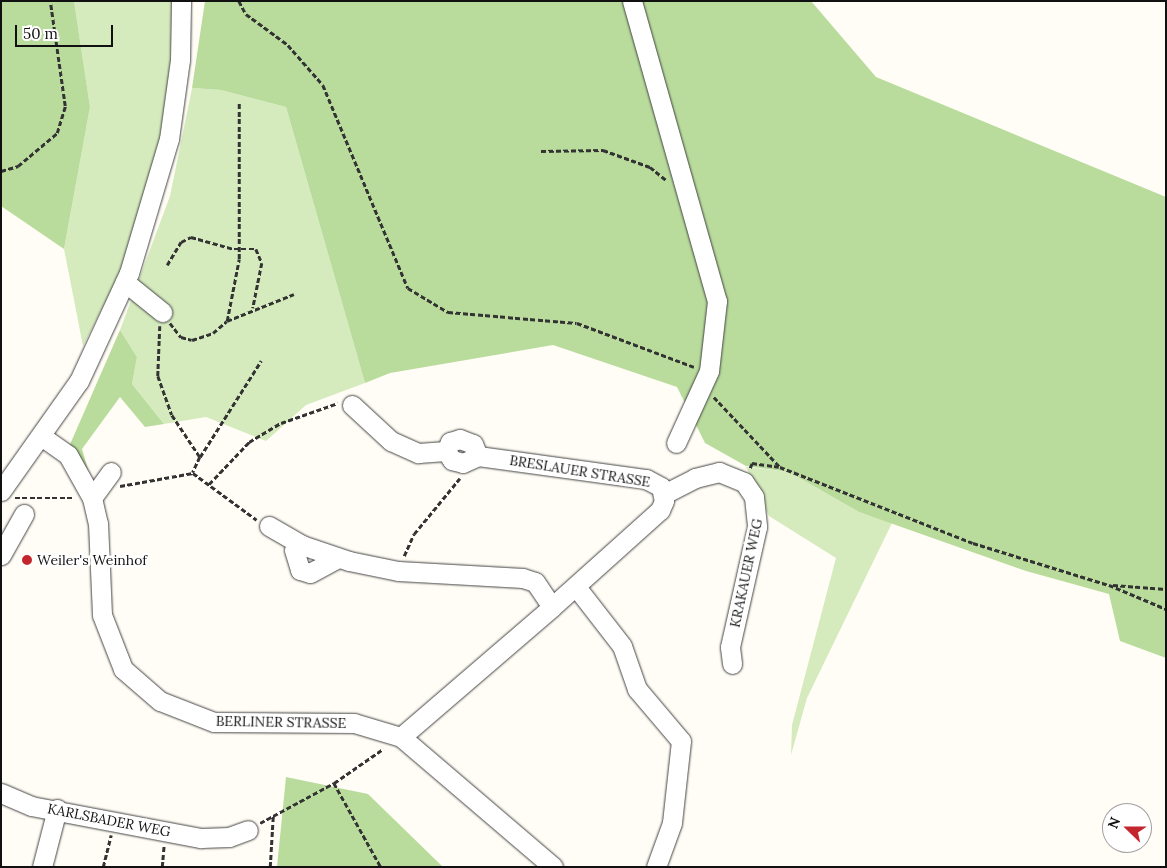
<!DOCTYPE html>
<style>
body{margin:0}
#map{position:relative;width:1167px;height:868px;overflow:hidden;background:#fffdf5;font-family:Lora,serif}
div>[style]{position:absolute}
.green>*{inset:0;background:#d5ebbd}
.forest>*{inset:0;background:#b9dc9c}
.path>*{height:2.5px;margin-top:-1.25px;transform-origin:0;background:repeating-linear-gradient(90deg,#333 0 5px,transparent 0 7.5px)}
.roads{filter:drop-shadow(0 0 1px #444) drop-shadow(0 0 1px #444)}
.minor>*{height:19px;margin:-9.5px;padding:0 9.5px;transform-origin:9.5px;border-radius:9.5px;background:#fff}
.dots>*{width:14px;height:14px;translate:-50% -50%;box-sizing:border-box;border:2px solid #fff;border-radius:50%}
span{translate:-50% -50%;white-space:nowrap;text-align:center;line-height:1.15;-webkit-text-stroke:5px #fff;paint-order:stroke}
.street-label{font-size:14px;color:#111}
.poi-label{font-size:14px;color:#111}
.left{translate:0 -50%;text-align:left}
.frame{position:absolute;inset:0;border:2px solid #111;pointer-events:none}
.north{position:absolute;left:1102px;top:803px;width:50px;height:50px;box-sizing:border-box;background:#fff;border:1px solid #a0a0a0;border-radius:50%;rotate:292deg;font-size:14px;font-weight:700;line-height:20px;text-align:center;color:#111}
.north::after{content:'';display:block;margin:auto;width:18px;height:22px;background:#c4262e;clip-path:polygon(50% 0,100% 100%,50% 72%,0 100%)}
.scale{position:absolute;left:15px;top:25px;width:98px;height:22px;box-sizing:border-box;border:2px solid #111;border-top:0;padding-left:6px;font-size:15px;line-height:18px;white-space:nowrap;color:#111;-webkit-text-stroke:4px #fff;paint-order:stroke}
</style>
<div id="map">
<div class="green">
<div style="clip-path:polygon(74px 1px,172px 1px,173px 65px,158px 153px,119px 275px,83px 346px,64px 249px,90px 107px)"></div>
<div style="clip-path:polygon(192px 88px,221px 90px,286px 107px,365px 383px,306px 405px,266px 441px,206px 417px,164px 424px,132px 384px,137px 357px,120px 330px,170px 196px)"></div>
<div style="clip-path:polygon(746px 467px,789px 472px,859px 512px,892px 523px,807px 698px,791px 755px,792px 725px,836px 558px,769px 516px)"></div>
</div>
<div class="forest">
<div style="clip-path:polygon(1px 1px,74px 1px,90px 107px,64px 249px,1px 206px)"></div>
<div style="clip-path:polygon(205px 1px,811px 1px,876px 77px,1166px 197px,1166px 658px,1120px 641px,1109px 594px,1026px 571px,859px 512px,789px 472px,746px 466px,705px 443px,677px 387px,553px 345px,390px 373px,365px 383px,286px 107px,221px 90px,192px 88px)"></div>
<div style="clip-path:polygon(120px 330px,137px 357px,132px 384px,164px 424px,145px 427px,120px 397px,82px 449px,92px 483px,68px 449px)"></div>
<div style="clip-path:polygon(286px 777px,368px 794px,443px 867px,277px 867px)"></div>
</div>
<div class="path">
<div style="left:239px;top:1px;width:15px;rotate:62deg"></div>
<div style="left:246px;top:14px;width:52px;rotate:36.4deg"></div>
<div style="left:288px;top:45px;width:53px;rotate:48.8deg"></div>
<div style="left:323px;top:85px;width:220px;rotate:67.3deg"></div>
<div style="left:408px;top:288px;width:47px;rotate:31deg"></div>
<div style="left:448px;top:312px;width:129px;rotate:4.9deg"></div>
<div style="left:577px;top:323px;width:125px;rotate:20.6deg"></div>
<div style="left:541px;top:151px;width:62px;rotate:-0.9deg"></div>
<div style="left:603px;top:150px;width:50px;rotate:19.9deg"></div>
<div style="left:650px;top:167px;width:22px;rotate:39deg"></div>
<div style="left:1px;top:171px;width:18px;rotate:-16deg"></div>
<div style="left:18px;top:166px;width:51px;rotate:-40.2deg"></div>
<div style="left:57px;top:133px;width:28px;rotate:-73deg"></div>
<div style="left:65px;top:106px;width:106px;rotate:-98.1deg"></div>
<div style="left:167px;top:265px;width:27px;rotate:-59deg"></div>
<div style="left:181px;top:242px;width:11px;rotate:-27deg"></div>
<div style="left:191px;top:237px;width:45px;rotate:15.6deg"></div>
<div style="left:234px;top:249px;width:22px"></div>
<div style="left:256px;top:249px;width:15px;rotate:67deg"></div>
<div style="left:262px;top:263px;width:46px;rotate:101.3deg"></div>
<div style="left:227px;top:321px;width:72px;rotate:-21.9deg"></div>
<div style="left:170px;top:323px;width:18px;rotate:52deg"></div>
<div style="left:181px;top:337px;width:11px;rotate:15deg"></div>
<div style="left:192px;top:340px;width:22px;rotate:-18deg"></div>
<div style="left:213px;top:333px;width:18px;rotate:-41deg"></div>
<div style="left:227px;top:321px;width:63px;rotate:-79deg"></div>
<div style="left:239px;top:259px;width:157px;rotate:-90deg"></div>
<div style="left:160px;top:326px;width:50px;rotate:92.3deg"></div>
<div style="left:158px;top:376px;width:41px;rotate:70.3deg"></div>
<div style="left:172px;top:415px;width:50px;rotate:56.3deg"></div>
<div style="left:200px;top:457px;width:17px;rotate:115deg"></div>
<div style="left:714px;top:397px;width:96px;rotate:46.7deg"></div>
<div style="left:780px;top:467px;width:207px;rotate:21.5deg"></div>
<div style="left:973px;top:543px;width:142px;rotate:17.2deg"></div>
<div style="left:1109px;top:585px;width:62px;rotate:22.8deg"></div>
<div style="left:200px;top:457px;width:114px;rotate:-57.6deg"></div>
<div style="left:750px;top:468px;width:5px;rotate:-68deg"></div>
<div style="left:752px;top:463px;width:27px;rotate:8deg"></div>
<div style="left:209px;top:484px;width:58px;rotate:-46.4deg"></div>
<div style="left:249px;top:442px;width:37px;rotate:-31deg"></div>
<div style="left:281px;top:423px;width:60px;rotate:-19.3deg"></div>
<div style="left:120px;top:486px;width:74px;rotate:-10.1deg"></div>
<div style="left:193px;top:473px;width:79px;rotate:36.3deg"></div>
<div style="left:15px;top:498px;width:60px"></div>
<div style="left:404px;top:556px;width:24px;rotate:-66deg"></div>
<div style="left:414px;top:534px;width:72px;rotate:-50.6deg"></div>
<div style="left:1113px;top:585px;width:53px;rotate:4.3deg"></div>
<div style="left:334px;top:783px;width:96px;rotate:60.8deg"></div>
<div style="left:260px;top:823px;width:84px;rotate:-28.4deg"></div>
<div style="left:334px;top:783px;width:60px;rotate:-34.8deg"></div>
<div style="left:103px;top:867px;width:33px;rotate:-76deg"></div>
<div style="left:162px;top:867px;width:21px;rotate:-85deg"></div>
<div style="left:270px;top:867px;width:51px;rotate:-86.6deg"></div>
</div>
<div class="roads">
<div class="minor">
<div style="left:632px;top:1px;width:312px;rotate:74.2deg"></div>
<div style="left:717px;top:301px;width:70px;rotate:96.5deg"></div>
<div style="left:709px;top:371px;width:79px;rotate:114.6deg"></div>
<div style="left:125px;top:282px;width:48px;rotate:39deg"></div>
<div style="left:352px;top:405px;width:53px;rotate:42.7deg"></div>
<div style="left:391px;top:441px;width:30px;rotate:24deg"></div>
<div style="left:418px;top:453px;width:28px;rotate:-4deg"></div>
<div style="left:446px;top:451px;width:10px;rotate:-66deg"></div>
<div style="left:450px;top:442px;width:10px;rotate:-17deg"></div>
<div style="left:460px;top:439px;width:14px;rotate:21deg"></div>
<div style="left:473px;top:444px;width:13px;rotate:67deg"></div>
<div style="left:478px;top:456px;width:170px;rotate:7.8deg"></div>
<div style="left:646px;top:479px;width:17px;rotate:28deg"></div>
<div style="left:661px;top:487px;width:14px;rotate:78deg"></div>
<div style="left:664px;top:501px;width:10px;rotate:114deg"></div>
<div style="left:660px;top:510px;width:145px;rotate:138.1deg"></div>
<div style="left:41px;top:436px;width:33px;rotate:35deg"></div>
<div style="left:68px;top:455px;width:49px;rotate:60.8deg"></div>
<div style="left:92px;top:498px;width:26px;rotate:77deg"></div>
<div style="left:98px;top:523px;width:92px;rotate:87.5deg"></div>
<div style="left:102px;top:615px;width:58px;rotate:68.7deg"></div>
<div style="left:123px;top:669px;width:49px;rotate:40.9deg"></div>
<div style="left:160px;top:701px;width:58px;rotate:21.3deg"></div>
<div style="left:214px;top:722px;width:140px;rotate:0.4deg"></div>
<div style="left:354px;top:723px;width:49px;rotate:16.6deg"></div>
<div style="left:401px;top:737px;width:199px;rotate:-40.7deg"></div>
<div style="left:552px;top:607px;width:30px;rotate:-124deg"></div>
<div style="left:535px;top:582px;width:13px;rotate:-162deg"></div>
<div style="left:523px;top:578px;width:125px;rotate:-176.8deg"></div>
<div style="left:398px;top:571px;width:50px;rotate:-168.5deg"></div>
<div style="left:349px;top:561px;width:50px;rotate:-161.2deg"></div>
<div style="left:302px;top:545px;width:9px;rotate:148deg"></div>
<div style="left:294px;top:550px;width:21px;rotate:73deg"></div>
<div style="left:300px;top:570px;width:10px;rotate:17deg"></div>
<div style="left:310px;top:573px;width:32px;rotate:-28deg"></div>
<div style="left:446px;top:451px;width:11px;rotate:56deg"></div>
<div style="left:452px;top:460px;width:11px;rotate:15deg"></div>
<div style="left:463px;top:463px;width:17px;rotate:-25deg"></div>
<div style="left:1px;top:491px;width:135px;rotate:-54.7deg"></div>
<div style="left:79px;top:381px;width:119px;rotate:-65.2deg"></div>
<div style="left:129px;top:273px;width:140px;rotate:-73.4deg"></div>
<div style="left:169px;top:139px;width:80px;rotate:-82.1deg"></div>
<div style="left:180px;top:60px;width:59px;rotate:-89deg"></div>
<div style="left:664px;top:494px;width:35px;rotate:-27deg"></div>
<div style="left:695px;top:478px;width:25px;rotate:-14deg"></div>
<div style="left:719px;top:472px;width:27px;rotate:22deg"></div>
<div style="left:744px;top:482px;width:18px;rotate:56deg"></div>
<div style="left:754px;top:497px;width:30px;rotate:84deg"></div>
<div style="left:757px;top:527px;width:123px;rotate:102.7deg"></div>
<div style="left:730px;top:647px;width:17px;rotate:83deg"></div>
<div style="left:92px;top:498px;width:32px;rotate:-54deg"></div>
<div style="left:269px;top:526px;width:38px;rotate:30deg"></div>
<div style="left:1px;top:555px;width:47px;rotate:-60.7deg"></div>
<div style="left:577px;top:588px;width:73px;rotate:52.2deg"></div>
<div style="left:622px;top:646px;width:46px;rotate:70.8deg"></div>
<div style="left:637px;top:689px;width:68px;rotate:49.8deg"></div>
<div style="left:681px;top:741px;width:82px;rotate:96.3deg"></div>
<div style="left:672px;top:823px;width:47px;rotate:110deg"></div>
<div style="left:401px;top:737px;width:200px;rotate:40.5deg"></div>
<div style="left:1px;top:793px;width:33px;rotate:23deg"></div>
<div style="left:31px;top:806px;width:173px;rotate:10.7deg"></div>
<div style="left:201px;top:838px;width:28px;rotate:-2deg"></div>
<div style="left:229px;top:837px;width:20px;rotate:-20deg"></div>
<div style="left:42px;top:867px;width:60px;rotate:-75.5deg"></div>
</div>
</div>
<div class="dots">
<div style="left:27px;top:560px;background:#c4262e"></div>
</div>
<div class="street-label">
<span style="left:580px;top:471px;rotate:9deg">BRESLAUER STRASSE</span>
<span style="left:746px;top:573px;rotate:-78deg">KRAKAUER WEG</span>
<span style="left:281px;top:722px;rotate:1deg">BERLINER STRASSE</span>
<span style="left:109px;top:820px;rotate:11deg">KARLSBADER WEG</span>
</div>
<div class="poi-label">
<span class="left" style="left:37px;top:560px">Weiler's Weinhof</span>
</div>
<div class="frame"></div>
<div class="north">N</div>
<div class="scale">50 m</div>
</div>
